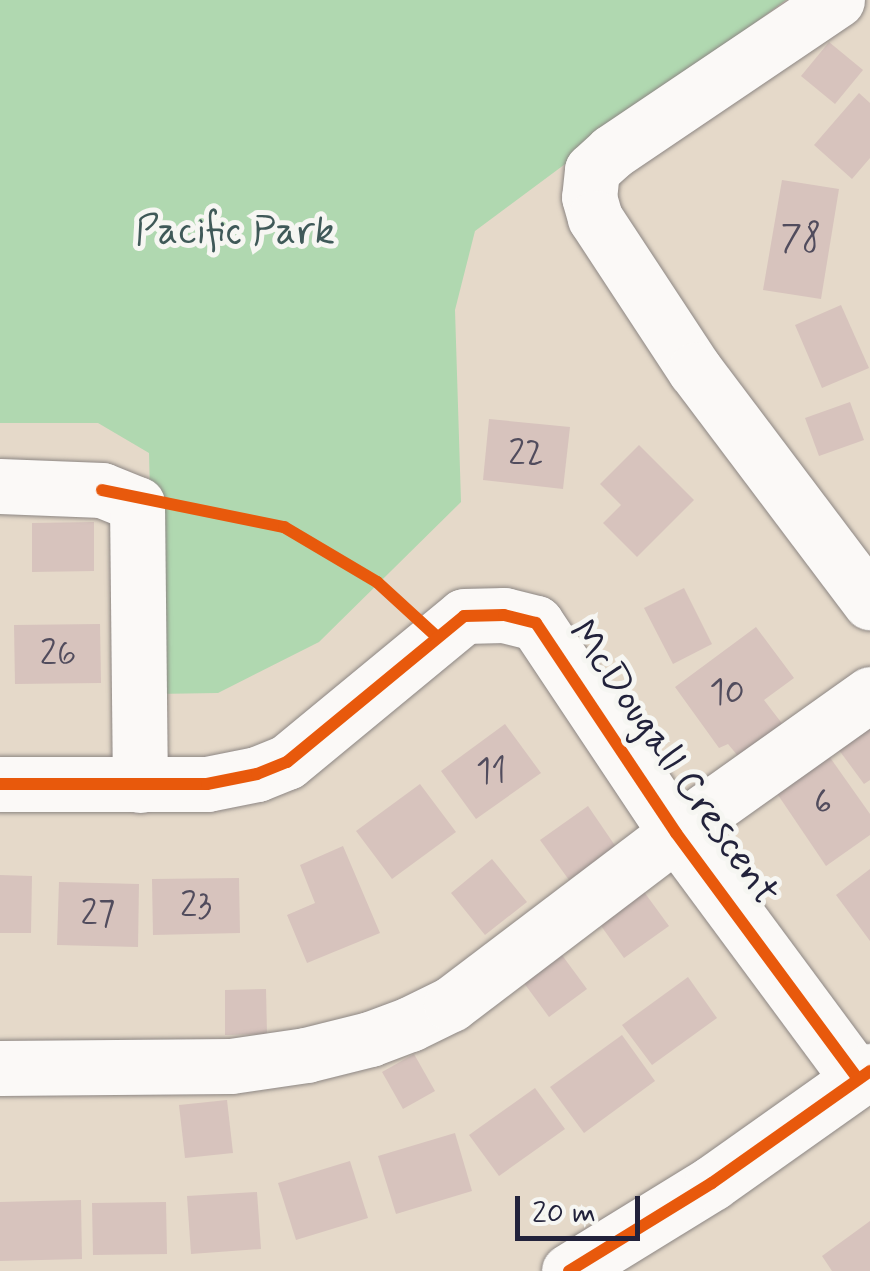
<!DOCTYPE html>
<style>
body{margin:0}
#map{position:relative;width:870px;height:1271px;overflow:hidden;background:#e5d9c9;font-family:Mynerve,sans-serif}
div>[style]{position:absolute}
.green>*{inset:0;background:#b0d8b0}
.building>*{inset:0;background:#d7c3bd}
.roads{filter:drop-shadow(0 0 2px #8c8683) drop-shadow(0 0 2px #8c8683)}
.minor>*{height:55px;margin:-27.5px;padding:0 27.5px;transform-origin:27.5px;border-radius:27.5px;background:#fbf9f7}
.cycleway>*{height:12px;margin:-6px;padding:0 6px;transform-origin:6px;border-radius:6px;background:#e8590c}
span{translate:-50% -50%;white-space:nowrap;text-align:center;line-height:1.15;-webkit-text-stroke:10px #f6f6f2;paint-order:stroke}
.number-label{font-size:35px;color:#514c5d}
.number-label span{-webkit-text-stroke-width:0}
.park-label{font-size:40px;color:#3f5958}
.street-label{font-size:40px;color:#22223b}
.scale{position:absolute;left:515px;top:1196px;width:125px;height:45px;box-sizing:border-box;border:5px solid #22223b;border-top:0;padding-left:12px;font-size:30px;line-height:35px;white-space:nowrap;color:#22223b;-webkit-text-stroke:8px #f6f6f2;paint-order:stroke}
</style>
<div id="map">
<div class="green">
<div style="clip-path:polygon(0 0,786px 0,475px 231px,455px 310px,461px 502px,319px 642px,218px 693px,155px 694px,149px 453px,98px 423px,0 423px)"></div>
</div>
<div class="building">
<div style="clip-path:polygon(829px 42px,863px 70px,835px 104px,801px 76px)"></div>
<div style="clip-path:polygon(859px 93px,870px 103px,870px 158px,852px 179px,814px 145px)"></div>
<div style="clip-path:polygon(782px 180px,839px 189px,821px 299px,763px 290px)"></div>
<div style="clip-path:polygon(841px 305px,869px 368px,822px 388px,795px 325px)"></div>
<div style="clip-path:polygon(850px 402px,864px 440px,819px 456px,805px 418px)"></div>
<div style="clip-path:polygon(489px 419px,570px 427px,563px 489px,483px 480px)"></div>
<div style="clip-path:polygon(639px 445px,694px 500px,637px 557px,603px 523px,621px 505px,600px 484px)"></div>
<div style="clip-path:polygon(94px 522px,94px 571px,32px 572px,32px 523px)"></div>
<div style="clip-path:polygon(684px 588px,712px 644px,673px 664px,644px 608px)"></div>
<div style="clip-path:polygon(100px 624px,101px 683px,15px 684px,14px 625px)"></div>
<div style="clip-path:polygon(756px 627px,794px 678px,764px 700px,787px 730px,743px 762px,728px 744px,719px 748px,675px 687px)"></div>
<div style="clip-path:polygon(870px 720px,870px 780px,864px 784px,836px 746px)"></div>
<div style="clip-path:polygon(505px 724px,541px 773px,476px 819px,441px 771px)"></div>
<div style="clip-path:polygon(829px 756px,870px 814px,870px 835px,826px 866px,776px 792px)"></div>
<div style="clip-path:polygon(420px 784px,456px 832px,392px 879px,356px 831px)"></div>
<div style="clip-path:polygon(588px 806px,616px 847px,569px 880px,540px 840px)"></div>
<div style="clip-path:polygon(343px 846px,380px 933px,307px 963px,287px 915px,315px 903px,300px 865px)"></div>
<div style="clip-path:polygon(492px 859px,527px 902px,485px 935px,451px 893px)"></div>
<div style="clip-path:polygon(870px 869px,870px 941px,836px 895px)"></div>
<div style="clip-path:polygon(0 875px,32px 876px,31px 933px,0 933px)"></div>
<div style="clip-path:polygon(239px 878px,240px 933px,153px 935px,152px 879px)"></div>
<div style="clip-path:polygon(59px 882px,139px 884px,138px 947px,57px 945px)"></div>
<div style="clip-path:polygon(639px 885px,669px 926px,624px 958px,594px 916px)"></div>
<div style="clip-path:polygon(559px 951px,587px 989px,549px 1017px,521px 979px)"></div>
<div style="clip-path:polygon(688px 977px,717px 1018px,652px 1065px,622px 1025px)"></div>
<div style="clip-path:polygon(266px 989px,267px 1034px,225px 1035px,225px 990px)"></div>
<div style="clip-path:polygon(622px 1035px,655px 1081px,584px 1133px,550px 1087px)"></div>
<div style="clip-path:polygon(414px 1054px,435px 1091px,403px 1109px,382px 1072px)"></div>
<div style="clip-path:polygon(535px 1088px,565px 1129px,499px 1176px,469px 1135px)"></div>
<div style="clip-path:polygon(227px 1100px,233px 1153px,185px 1158px,179px 1105px)"></div>
<div style="clip-path:polygon(455px 1133px,472px 1191px,396px 1214px,378px 1156px)"></div>
<div style="clip-path:polygon(350px 1161px,368px 1218px,296px 1240px,278px 1183px)"></div>
<div style="clip-path:polygon(257px 1192px,261px 1249px,191px 1254px,187px 1196px)"></div>
<div style="clip-path:polygon(81px 1200px,82px 1259px,0 1261px,0 1202px)"></div>
<div style="clip-path:polygon(166px 1202px,167px 1254px,93px 1255px,92px 1203px)"></div>
<div style="clip-path:polygon(870px 1221px,870px 1271px,832px 1271px,822px 1256px)"></div>
</div>
<div class="roads">
<div class="minor">
<div style="left:837px;top:0;width:272px;rotate:146deg"></div>
<div style="left:612px;top:152px;width:27px;rotate:138deg"></div>
<div style="left:592px;top:170px;width:27px;rotate:96deg"></div>
<div style="left:589px;top:197px;width:22px;rotate:74deg"></div>
<div style="left:595px;top:218px;width:182px;rotate:56.7deg"></div>
<div style="left:695px;top:370px;width:291px;rotate:53deg"></div>
<div style="left:0;top:486px;width:102px;rotate:2.2deg"></div>
<div style="left:102px;top:490px;width:38px;rotate:22deg"></div>
<div style="left:137px;top:504px;width:281px;rotate:89.4deg"></div>
<div style="left:0;top:784px;width:207px"></div>
<div style="left:207px;top:784px;width:51px;rotate:-11.3deg"></div>
<div style="left:257px;top:774px;width:32px;rotate:-22deg"></div>
<div style="left:287px;top:762px;width:229px;rotate:-39.5deg"></div>
<div style="left:464px;top:616px;width:40px;rotate:-1.4deg"></div>
<div style="left:504px;top:615px;width:33px;rotate:14deg"></div>
<div style="left:536px;top:623px;width:252px;rotate:56.3deg"></div>
<div style="left:676px;top:833px;width:306px;rotate:53.5deg"></div>
<div style="left:0;top:1068px;width:231px;rotate:-0.5deg"></div>
<div style="left:231px;top:1066px;width:76px;rotate:-8.3deg"></div>
<div style="left:306px;top:1055px;width:66px;rotate:-14deg"></div>
<div style="left:370px;top:1039px;width:43px;rotate:-20.6deg"></div>
<div style="left:410px;top:1024px;width:46px;rotate:-26deg"></div>
<div style="left:451px;top:1004px;width:321px;rotate:-37.2deg"></div>
<div style="left:707px;top:810px;width:200px;rotate:-35.4deg"></div>
<div style="left:569px;top:1271px;width:168px;rotate:-31.6deg"></div>
<div style="left:712px;top:1183px;width:194px;rotate:-35.3deg"></div>
</div>
</div>
<div class="cycleway">
<div style="left:102px;top:490px;width:186px;rotate:11.5deg"></div>
<div style="left:284px;top:527px;width:108px;rotate:30.6deg"></div>
<div style="left:377px;top:582px;width:80px;rotate:42.5deg"></div>
<div style="left:0;top:784px;width:207px"></div>
<div style="left:207px;top:784px;width:51px;rotate:-11.3deg"></div>
<div style="left:257px;top:774px;width:32px;rotate:-22deg"></div>
<div style="left:287px;top:762px;width:229px;rotate:-39.5deg"></div>
<div style="left:464px;top:616px;width:40px;rotate:-1.4deg"></div>
<div style="left:504px;top:615px;width:33px;rotate:14deg"></div>
<div style="left:536px;top:623px;width:252px;rotate:56.3deg"></div>
<div style="left:676px;top:833px;width:306px;rotate:53.5deg"></div>
<div style="left:569px;top:1271px;width:168px;rotate:-31.6deg"></div>
<div style="left:712px;top:1183px;width:194px;rotate:-35.3deg"></div>
</div>
<div class="number-label">
<span style="left:801px;top:239px">78</span>
<span style="left:526px;top:454px">22</span>
<span style="left:58px;top:654px">26</span>
<span style="left:727px;top:693px">10</span>
<span style="left:491px;top:772px">11</span>
<span style="left:823px;top:803px">6</span>
<span style="left:196px;top:906px">23</span>
<span style="left:98px;top:914px">27</span>
</div>
<div class="park-label">
<span style="left:235px;top:232px">Pacific Park</span>
</div>
<div class="street-label">
<span style="left:673px;top:763px;rotate:55deg">McDougall Crescent</span>
</div>
<div class="scale">20 m</div>
</div>
